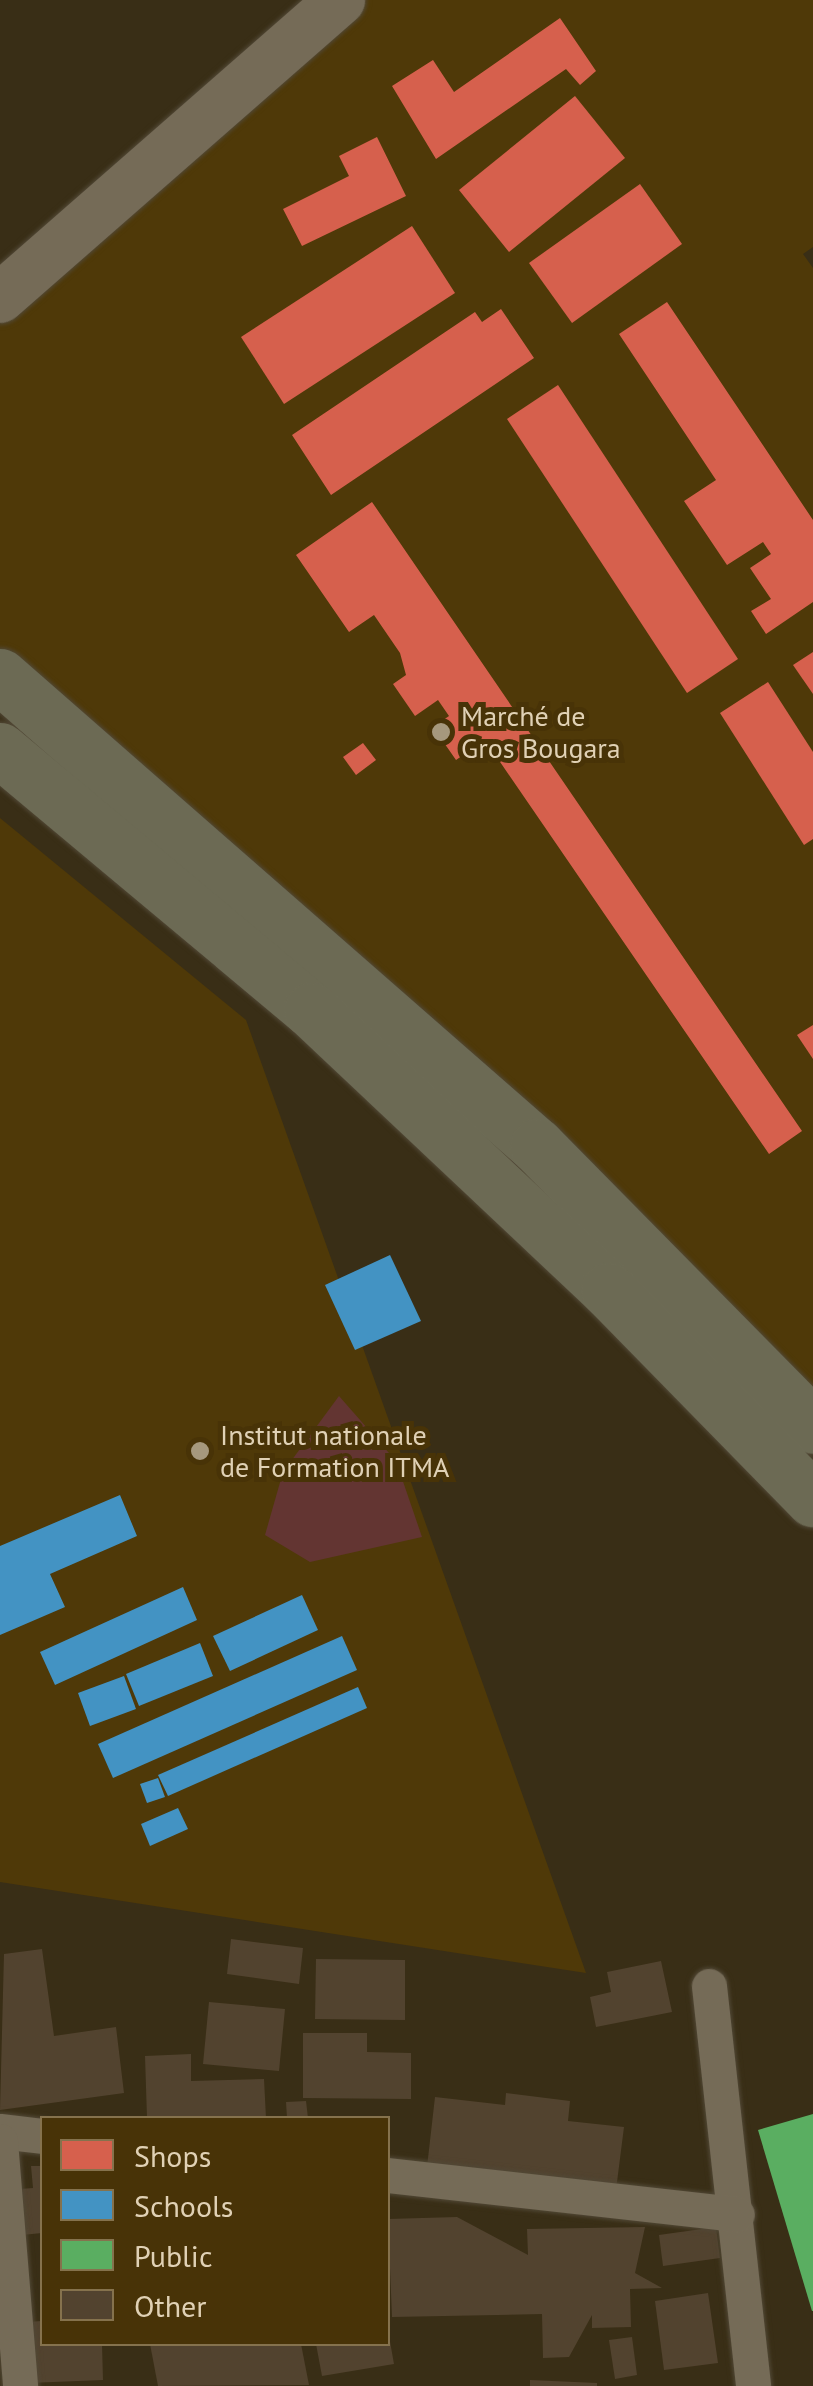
<!DOCTYPE html>
<meta charset="utf-8">
<style>
body{margin:0}
#map{position:relative;width:813px;height:2386px;overflow:hidden;background:#392e16;font-family:"PT Sans",sans-serif}
div>[style]{position:absolute}
.built>*{inset:0;background:#4f3908}
.green>*{inset:0;background:#633532}
.shops>*{inset:0;background:#d6604d}
.schools>*{inset:0;background:#4393c3}
.public>*{inset:0;background:#5aae61}
.building>*{inset:0;background:#52432f}
.roads{filter:drop-shadow(0 0 2px #514836) drop-shadow(0 0 2px #514836)}
.minor>*{height:35px;margin:-17.5px;padding:0 17.5px;transform-origin:17.5px;border-radius:17.5px;background:#756b57}
.secondary>*{height:50px;margin:-25px;padding:0 25px;transform-origin:25px;border-radius:25px;background:#756b57}
.trunk>*{height:55px;margin:-27.5px;padding:0 27.5px;transform-origin:27.5px;border-radius:27.5px;background:#6c6a54}
.dots>*{width:28px;height:28px;translate:-50% -50%;box-sizing:border-box;border:5px solid #483307;border-radius:50%}
span{translate:-50% -50%;white-space:nowrap;text-align:center;line-height:1.15;-webkit-text-stroke:10px #483307;paint-order:stroke}
.poi-label{font-size:28px;color:#e0d1b5}
.left{translate:0 -50%;text-align:left}
.legend{position:absolute;left:40px;top:2116px;width:350px;height:230px;box-sizing:border-box;background:#483307;border:2px solid #85724d;margin:0;padding:12px 18px;list-style:none;font-size:30px;color:#e0d1b5}
.legend li{display:flex;align-items:center;gap:20px;height:50px}
.legend b{width:50px;border:2px solid #85724d}
</style>
<div id="map">
<div class="built">
<div style="clip-path:polygon(338px 0,813px 0,813px 247px,803px 254px,813px 268px,813px 1426px,0 676px,0 312px)"></div>
<div style="clip-path:polygon(0 818px,246px 1020px,586px 1973px,0 1882px)"></div>
</div>
<div class="green">
<div style="clip-path:polygon(339px 1396px,396px 1461px,422px 1537px,310px 1562px,265px 1535px,283px 1472px)"></div>
</div>
<div class="shops">
<div style="clip-path:polygon(560px 18px,596px 71px,580px 85px,566px 69px,436px 159px,392px 86px,433px 60px,454px 92px)"></div>
<div style="clip-path:polygon(575px 96px,625px 158px,509px 252px,459px 190px)"></div>
<div style="clip-path:polygon(377px 137px,406px 196px,302px 246px,283px 209px,349px 176px,339px 156px)"></div>
<div style="clip-path:polygon(640px 184px,682px 244px,572px 323px,529px 263px)"></div>
<div style="clip-path:polygon(412px 226px,455px 293px,284px 404px,241px 337px)"></div>
<div style="clip-path:polygon(667px 302px,813px 520px,813px 602px,766px 634px,751px 611px,771px 599px,750px 568px,771px 554px,763px 542px,727px 565px,684px 501px,716px 480px,619px 334px)"></div>
<div style="clip-path:polygon(501px 309px,534px 358px,331px 495px,292px 435px,475px 312px,482px 322px)"></div>
<div style="clip-path:polygon(558px 385px,738px 659px,687px 693px,507px 419px)"></div>
<div style="clip-path:polygon(372px 502px,802px 1131px,769px 1154px,485px 740px,456px 760px,433px 727px,449px 716px,438px 700px,415px 716px,393px 684px,406px 675px,400px 653px,374px 615px,349px 632px,296px 555px)"></div>
<div style="clip-path:polygon(813px 652px,813px 694px,793px 665px)"></div>
<div style="clip-path:polygon(768px 682px,813px 752px,813px 839px,804px 845px,720px 713px)"></div>
<div style="clip-path:polygon(363px 743px,376px 760px,356px 775px,343px 757px)"></div>
<div style="clip-path:polygon(813px 1025px,813px 1059px,797px 1035px)"></div>
</div>
<div class="schools">
<div style="clip-path:polygon(390px 1255px,421px 1321px,355px 1350px,325px 1285px)"></div>
<div style="clip-path:polygon(120px 1495px,137px 1536px,50px 1574px,65px 1607px,0 1635px,0 1546px)"></div>
<div style="clip-path:polygon(183px 1587px,197px 1620px,55px 1685px,40px 1652px)"></div>
<div style="clip-path:polygon(302px 1595px,318px 1630px,230px 1671px,213px 1636px)"></div>
<div style="clip-path:polygon(342px 1636px,357px 1670px,113px 1778px,98px 1744px)"></div>
<div style="clip-path:polygon(200px 1643px,213px 1676px,139px 1706px,126px 1674px)"></div>
<div style="clip-path:polygon(124px 1676px,136px 1709px,90px 1726px,78px 1693px)"></div>
<div style="clip-path:polygon(358px 1687px,367px 1708px,168px 1796px,158px 1775px)"></div>
<div style="clip-path:polygon(158px 1778px,165px 1797px,147px 1803px,140px 1784px)"></div>
<div style="clip-path:polygon(178px 1808px,188px 1829px,150px 1846px,141px 1824px)"></div>
</div>
<div class="public">
<div style="clip-path:polygon(813px 2114px,813px 2311px,812px 2311px,758px 2130px)"></div>
</div>
<div class="building">
<div style="clip-path:polygon(231px 1939px,303px 1948px,299px 1984px,227px 1974px)"></div>
<div style="clip-path:polygon(42px 1949px,54px 2036px,116px 2027px,124px 2093px,0 2110px,4px 1954px)"></div>
<div style="clip-path:polygon(316px 1959px,405px 1960px,405px 2020px,315px 2019px)"></div>
<div style="clip-path:polygon(661px 1961px,672px 2012px,596px 2027px,590px 1997px,611px 1992px,607px 1972px)"></div>
<div style="clip-path:polygon(209px 2002px,285px 2009px,279px 2071px,203px 2064px)"></div>
<div style="clip-path:polygon(303px 2033px,367px 2033px,367px 2052px,411px 2053px,411px 2099px,303px 2098px)"></div>
<div style="clip-path:polygon(191px 2054px,191px 2081px,264px 2079px,266px 2118px,147px 2118px,145px 2056px)"></div>
<div style="clip-path:polygon(506px 2093px,570px 2101px,568px 2121px,624px 2127px,616px 2190px,427px 2167px,435px 2097px,505px 2105px)"></div>
<div style="clip-path:polygon(306px 2101px,308px 2118px,287px 2118px,286px 2102px)"></div>
<div style="clip-path:polygon(31px 2166px,42px 2166px,42px 2233px,12px 2236px,7px 2190px,33px 2188px)"></div>
<div style="clip-path:polygon(457px 2217px,528px 2255px,527px 2229px,645px 2227px,635px 2273px,662px 2288px,630px 2289px,631px 2327px,592px 2328px,592px 2315px,569px 2357px,543px 2358px,542px 2314px,392px 2317px,388px 2219px)"></div>
<div style="clip-path:polygon(716px 2227px,720px 2258px,663px 2266px,659px 2235px)"></div>
<div style="clip-path:polygon(708px 2293px,718px 2363px,664px 2370px,655px 2301px)"></div>
<div style="clip-path:polygon(42px 2321px,42px 2344px,102px 2344px,103px 2380px,29px 2383px,26px 2322px)"></div>
<div style="clip-path:polygon(389px 2336px,394px 2364px,322px 2376px,316px 2344px,388px 2344px)"></div>
<div style="clip-path:polygon(632px 2337px,637px 2375px,615px 2379px,609px 2340px)"></div>
<div style="clip-path:polygon(150px 2344px,301px 2344px,309px 2385px,158px 2386px)"></div>
<div style="clip-path:polygon(530px 2380px,597px 2383px,597px 2386px,530px 2386px)"></div>
</div>
<div class="roads">
<div class="minor">
<div style="left:709px;top:1986px;width:402px;rotate:83.7deg"></div>
<div style="left:0;top:2131px;width:42px;rotate:6.8deg"></div>
<div style="left:0;top:2141px;width:246px;rotate:85.3deg"></div>
<div style="left:388px;top:2175px;width:351px;rotate:6.4deg"></div>
</div>
<div class="secondary">
<div style="left:0;top:298px;width:452px;rotate:-41.2deg"></div>
</div>
<div class="trunk">
<div style="left:0;top:676px;width:714px;rotate:41.19deg"></div>
<div style="left:537px;top:1146px;width:393px;rotate:45.4deg"></div>
<div style="left:0;top:750px;width:405px;rotate:39.9deg"></div>
<div style="left:311px;top:1010px;width:408px;rotate:43.3deg"></div>
<div style="left:608px;top:1290px;width:293px;rotate:45.6deg"></div>
</div>
</div>
<div class="dots">
<div style="left:441px;top:732px;background:#a6987d"></div>
<div style="left:200px;top:1451px;background:#a6987d"></div>
</div>
<div class="poi-label">
<span class="left" style="left:461px;top:732px">Marché de<br>Gros Bougara</span>
<span class="left" style="left:220px;top:1451px">Institut nationale<br>de Formation ITMA</span>
</div>
<ul class="legend">
<li><b style="height:28px;background:#d6604d"></b>Shops</li>
<li><b style="height:28px;background:#4393c3"></b>Schools</li>
<li><b style="height:28px;background:#5aae61"></b>Public</li>
<li><b style="height:28px;background:#52432f"></b>Other</li>
</ul>
</div>
